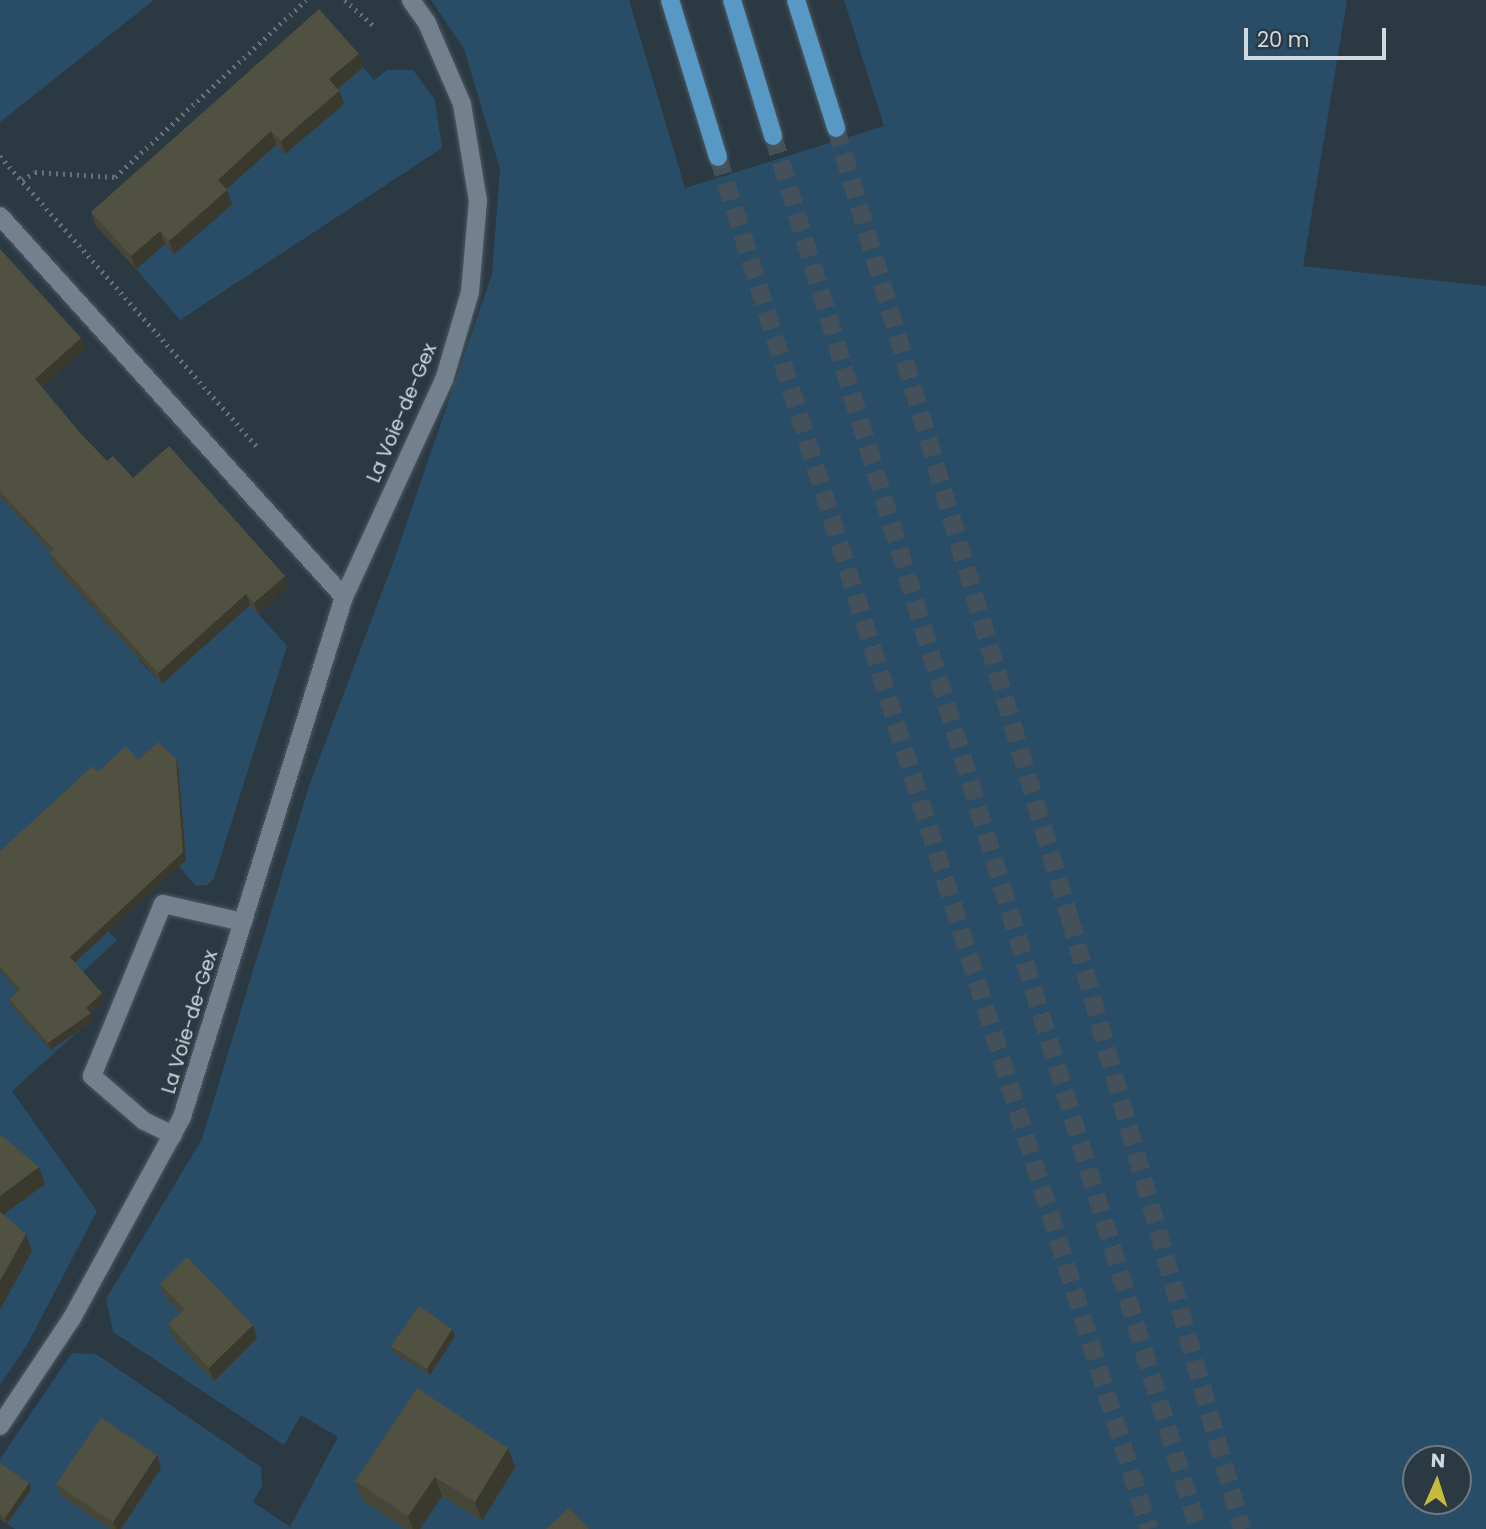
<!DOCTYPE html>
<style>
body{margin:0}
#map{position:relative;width:1486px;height:1529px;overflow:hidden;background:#2b3943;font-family:Poppins,sans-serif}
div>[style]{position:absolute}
.green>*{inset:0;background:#294d67}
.primary-tunnel>*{height:18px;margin-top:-9px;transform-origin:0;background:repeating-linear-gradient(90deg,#44515b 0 18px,transparent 0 27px)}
.path>*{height:4.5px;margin-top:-2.25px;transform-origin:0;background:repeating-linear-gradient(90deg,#67737c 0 2px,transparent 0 7px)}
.roads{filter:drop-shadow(0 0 2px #4c5860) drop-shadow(0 0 2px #4c5860)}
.lane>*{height:18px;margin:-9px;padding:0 9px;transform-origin:9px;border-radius:9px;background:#72818d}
.street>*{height:18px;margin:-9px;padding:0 9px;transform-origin:9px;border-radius:9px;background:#72818d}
.primary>*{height:18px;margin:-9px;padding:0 9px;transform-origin:9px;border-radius:9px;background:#5798c4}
.wall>*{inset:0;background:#464638}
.shaded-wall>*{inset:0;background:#39392e}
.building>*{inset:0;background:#515141}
span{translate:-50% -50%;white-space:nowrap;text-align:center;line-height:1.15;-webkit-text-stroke:5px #2b3943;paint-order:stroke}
.street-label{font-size:19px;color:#d1d9e0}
.north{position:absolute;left:1402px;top:1445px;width:70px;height:70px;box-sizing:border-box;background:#2b3943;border:2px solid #6d7982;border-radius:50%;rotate:3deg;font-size:19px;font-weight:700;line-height:28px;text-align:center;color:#d1d9e0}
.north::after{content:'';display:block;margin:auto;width:24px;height:32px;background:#c5bc3d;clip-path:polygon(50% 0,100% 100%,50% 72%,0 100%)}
.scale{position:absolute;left:1244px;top:28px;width:142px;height:32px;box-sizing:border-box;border:4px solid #d1d9e0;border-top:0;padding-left:9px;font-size:21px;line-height:24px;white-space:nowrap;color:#d1d9e0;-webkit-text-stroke:5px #2b3943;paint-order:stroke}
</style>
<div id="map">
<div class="green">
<div style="clip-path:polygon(0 0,154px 0,0 122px)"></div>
<div style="clip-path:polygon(evenodd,431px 0,629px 0,685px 188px,884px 126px,844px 0,1347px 0,1303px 266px,1486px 286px,1486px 1529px,15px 1529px,0 1519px,0 1459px,72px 1353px,96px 1354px,261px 1467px,262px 1486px,253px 1502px,290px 1527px,338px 1437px,301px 1415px,284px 1445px,113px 1332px,106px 1299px,202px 1139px,309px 786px,394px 560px,492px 274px,500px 169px,464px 49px,431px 0,1416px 1459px,1458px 1459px,1458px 1501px,1416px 1501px,1416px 1459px)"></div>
<div style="clip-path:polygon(363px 67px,374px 80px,387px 70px,413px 70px,435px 100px,442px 148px,180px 320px,136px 269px,165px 244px,174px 254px,209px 225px,232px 204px,222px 193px,276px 144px,285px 154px,334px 92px)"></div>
<div style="clip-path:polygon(0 480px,58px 559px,54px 564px,107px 624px,140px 649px,139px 660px,155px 677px,166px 678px,228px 624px,230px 582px,287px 646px,214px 878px,207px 885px,196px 886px,169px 855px,93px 868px,132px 910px,108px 931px,117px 940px,81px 974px,92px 1019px,12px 1091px,97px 1211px,27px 1345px,0 1385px)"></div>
</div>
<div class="primary-tunnel">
<div style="left:836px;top:128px;width:825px;rotate:73.52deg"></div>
<div style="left:1070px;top:919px;width:634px;rotate:74.25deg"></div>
<div style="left:773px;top:136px;width:1456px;rotate:73.03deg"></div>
<div style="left:718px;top:157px;width:1438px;rotate:72.56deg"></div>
</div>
<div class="path">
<div style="left:345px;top:0;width:38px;rotate:42deg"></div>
<div style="left:0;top:156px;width:387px;rotate:48.5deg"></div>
<div style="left:22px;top:180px;width:15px;rotate:-32deg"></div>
<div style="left:35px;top:172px;width:80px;rotate:3.6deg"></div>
<div style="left:115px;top:177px;width:260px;rotate:-42.8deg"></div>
</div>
<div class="roads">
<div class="lane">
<div style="left:173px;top:1135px;width:32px;rotate:-154deg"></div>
<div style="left:144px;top:1121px;width:69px;rotate:-139.1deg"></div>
<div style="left:92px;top:1076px;width:186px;rotate:-67.6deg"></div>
<div style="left:163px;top:904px;width:82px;rotate:12.7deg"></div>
</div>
<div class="street">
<div style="left:0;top:216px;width:513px;rotate:47.92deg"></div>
<div style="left:0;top:1426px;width:130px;rotate:-56.3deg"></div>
<div style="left:72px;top:1318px;width:229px;rotate:-61.3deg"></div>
<div style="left:182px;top:1117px;width:545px;rotate:-72.7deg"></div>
<div style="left:344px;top:597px;width:239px;rotate:-65.3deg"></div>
<div style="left:444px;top:380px;width:92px;rotate:-73.5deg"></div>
<div style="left:470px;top:292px;width:91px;rotate:-85deg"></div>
<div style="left:478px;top:201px;width:98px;rotate:-99.4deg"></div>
<div style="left:462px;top:104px;width:88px;rotate:-113.4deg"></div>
<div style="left:427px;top:23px;width:28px;rotate:-125deg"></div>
</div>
<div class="primary">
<div style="left:670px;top:0;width:164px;rotate:73deg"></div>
<div style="left:732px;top:0;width:142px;rotate:73.2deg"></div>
<div style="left:796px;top:0;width:134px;rotate:72.6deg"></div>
</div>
</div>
<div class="wall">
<div style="clip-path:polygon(363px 67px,338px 89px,344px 104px,285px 154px,276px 145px,226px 189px,232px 204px,174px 254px,165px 244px,136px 269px,96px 226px,91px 212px)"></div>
<div style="clip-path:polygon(0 249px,85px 349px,42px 387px,80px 433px,107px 461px,285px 576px,288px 586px,258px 614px,250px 605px,162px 684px,53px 564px,50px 553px,51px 552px,0 497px)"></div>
<div style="clip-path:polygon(138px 760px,178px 767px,186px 860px,74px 963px,102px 993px,104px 1001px,91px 1013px,94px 1020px,51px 1050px,12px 1007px,10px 999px,18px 991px,0 971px,0 851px,98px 772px)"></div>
<div style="clip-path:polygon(160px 1284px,253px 1325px,257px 1338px,214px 1381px,173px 1338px,168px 1324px,181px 1313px,165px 1297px)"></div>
<div style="clip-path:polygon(452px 1329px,455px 1336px,430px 1375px,394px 1353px,391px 1346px)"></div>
<div style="clip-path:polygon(508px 1448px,515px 1467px,482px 1521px,442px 1496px,420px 1529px,406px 1529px,362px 1500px,355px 1481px)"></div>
<div style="clip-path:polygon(157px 1455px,161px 1468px,121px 1529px,110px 1529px,61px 1496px,56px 1484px)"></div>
<div style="clip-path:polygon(0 1463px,29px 1483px,31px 1489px,7px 1524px,0 1519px)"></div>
</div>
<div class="shaded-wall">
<div style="clip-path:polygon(359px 54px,363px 67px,334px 92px,329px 79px)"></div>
<div style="clip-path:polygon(339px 91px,344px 104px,285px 154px,281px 141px)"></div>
<div style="clip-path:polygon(271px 131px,276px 145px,222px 193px,218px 180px)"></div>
<div style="clip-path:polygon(227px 190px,232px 204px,174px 254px,169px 241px)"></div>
<div style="clip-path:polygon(160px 231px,165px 244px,136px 269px,131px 256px)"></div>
<div style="clip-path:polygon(81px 338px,85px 349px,39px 390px,35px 379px)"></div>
<div style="clip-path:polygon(285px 576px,288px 586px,258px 614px,254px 603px)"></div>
<div style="clip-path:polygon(246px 594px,250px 605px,162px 684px,158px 673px)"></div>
<div style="clip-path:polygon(176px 759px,178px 767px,186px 860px,72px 965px,70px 957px)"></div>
<div style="clip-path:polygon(102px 993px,104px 1001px,91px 1013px,94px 1020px,51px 1050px,48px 1043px)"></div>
<div style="clip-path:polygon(39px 1167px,45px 1184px,0 1217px,0 1196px)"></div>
<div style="clip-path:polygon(26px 1234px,32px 1251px,0 1310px,0 1281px)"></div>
<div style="clip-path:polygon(253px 1325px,257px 1338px,214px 1381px,209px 1368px)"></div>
<div style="clip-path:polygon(452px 1329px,455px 1336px,430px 1375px,427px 1369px)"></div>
<div style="clip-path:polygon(508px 1448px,515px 1467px,482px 1521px,475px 1502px)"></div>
<div style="clip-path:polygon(157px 1455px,161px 1468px,121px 1529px,116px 1529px,113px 1522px)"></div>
<div style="clip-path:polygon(435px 1477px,442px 1496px,420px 1529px,413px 1529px,408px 1516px)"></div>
<div style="clip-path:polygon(29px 1483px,31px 1489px,7px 1524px,5px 1518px)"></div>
</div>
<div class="building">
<div style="clip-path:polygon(319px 9px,359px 54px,329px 79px,339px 91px,281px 141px,271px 131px,218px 180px,227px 190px,169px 241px,160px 231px,131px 256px,91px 212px)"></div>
<div style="clip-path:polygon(0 249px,81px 338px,35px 379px,80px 433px,107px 461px,113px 456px,133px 478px,169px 446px,285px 576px,254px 603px,246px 594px,158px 673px,50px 553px,54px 549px,0 491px)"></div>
<div style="clip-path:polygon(158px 742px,176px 759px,183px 852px,70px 957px,102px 993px,86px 1008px,91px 1013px,48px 1043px,10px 999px,20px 989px,0 967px,0 859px,1px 858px,0 851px,93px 766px,98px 772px,126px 746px,138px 760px)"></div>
<div style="clip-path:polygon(0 1134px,39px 1167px,0 1196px)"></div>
<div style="clip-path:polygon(0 1212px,26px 1234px,0 1281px)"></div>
<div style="clip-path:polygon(187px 1257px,253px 1325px,209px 1368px,168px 1324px,185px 1309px,160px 1284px)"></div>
<div style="clip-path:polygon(419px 1306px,452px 1329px,427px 1369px,391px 1346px)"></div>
<div style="clip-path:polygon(417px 1388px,508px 1448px,475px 1502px,435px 1477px,408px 1516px,355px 1481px)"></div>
<div style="clip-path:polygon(101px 1418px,157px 1455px,113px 1522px,56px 1484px)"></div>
<div style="clip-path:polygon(0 1463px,29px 1483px,5px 1518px,0 1514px)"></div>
<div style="clip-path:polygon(569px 1508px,589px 1529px,546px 1529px)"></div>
</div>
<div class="street-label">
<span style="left:402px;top:413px;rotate:-67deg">La Voie-de-Gex</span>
<span style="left:190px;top:1022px;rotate:-73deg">La Voie-de-Gex</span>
</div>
<div class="north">N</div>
<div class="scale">20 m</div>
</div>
